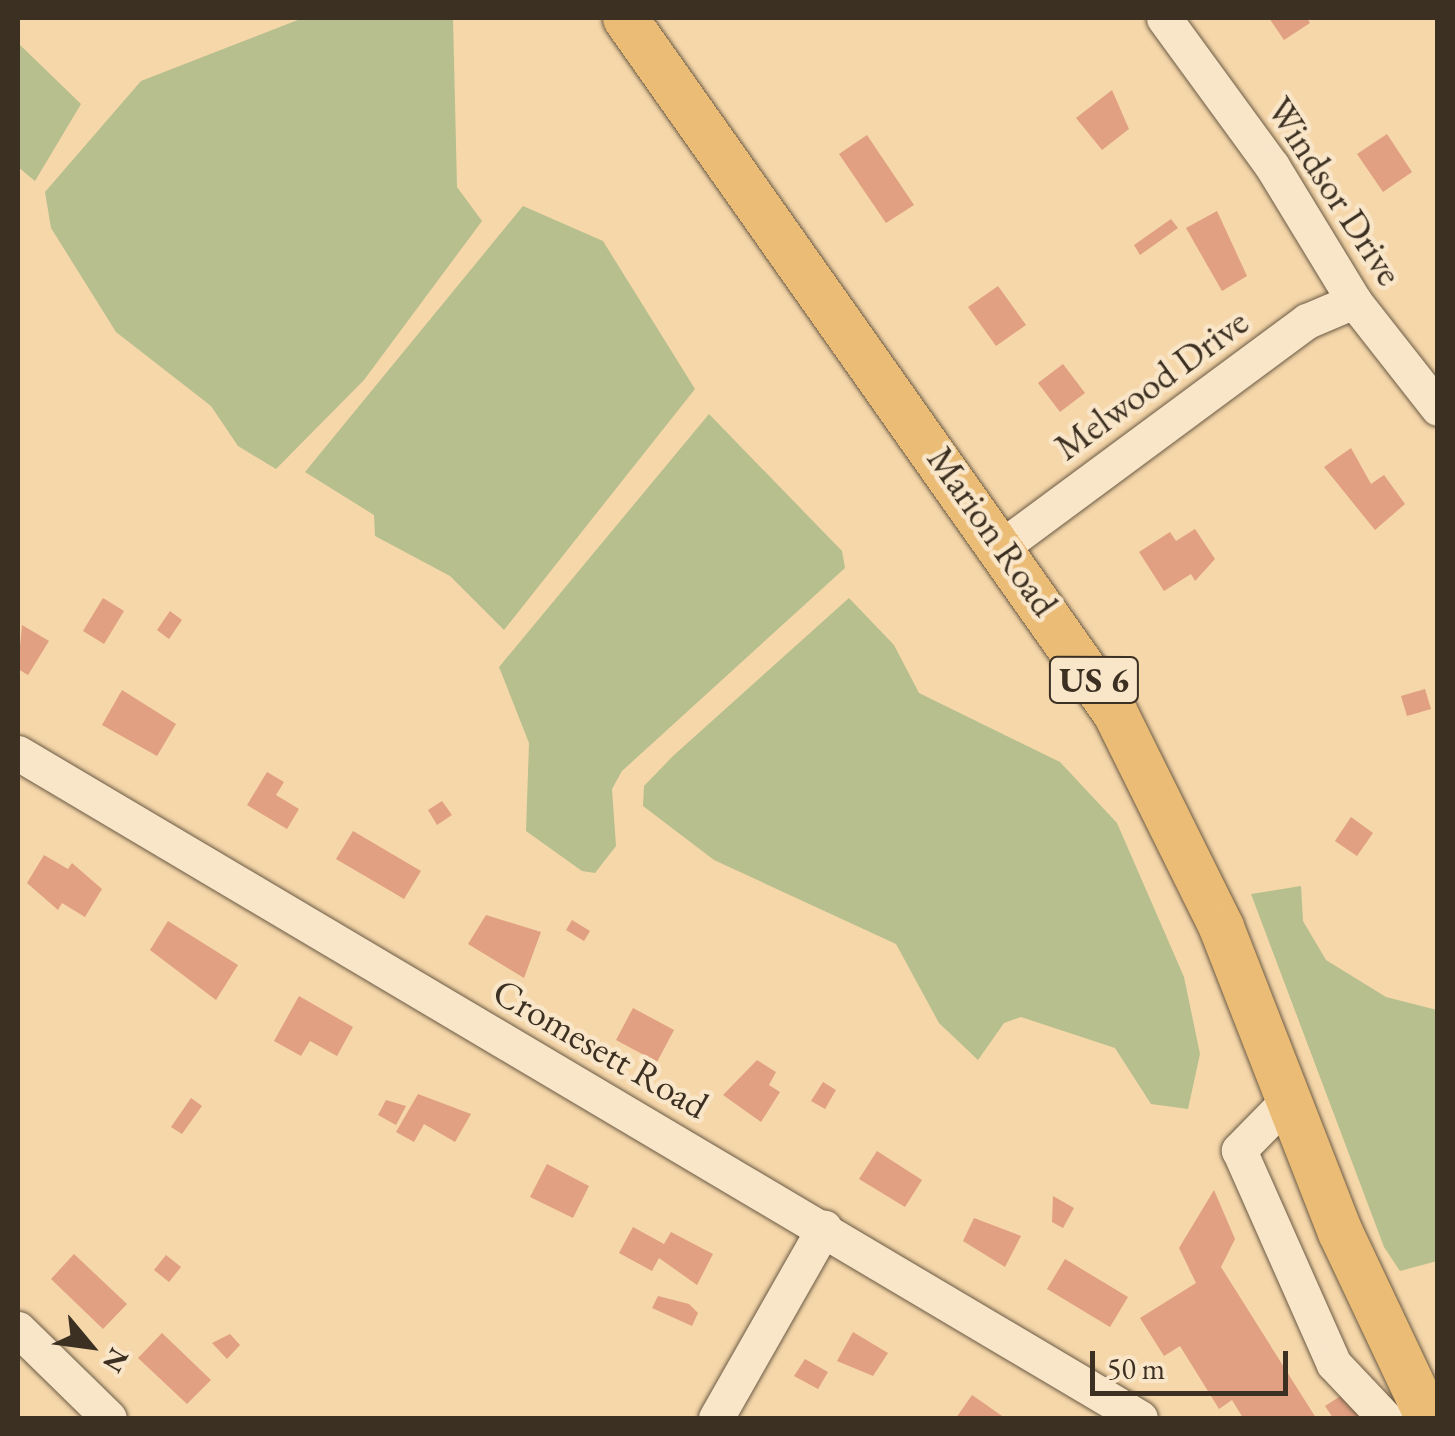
<!DOCTYPE html>
<style>
body{margin:0}
#map{position:relative;width:1455px;height:1436px;overflow:hidden;background:#f6d7aa;font-family:"EB Garamond",serif}
div>[style]{position:absolute}
.green>*{inset:0;background:#b6bf8d}
.building>*{inset:0;background:#e0a081}
.roads{filter:drop-shadow(0 0 2px #6a5a44) drop-shadow(0 0 2px #6a5a44)}
.minor>*{height:35px;margin:-17.5px;padding:0 17.5px;transform-origin:17.5px;border-radius:17.5px;background:#f9e5c8}
.major>*{height:45px;margin:-22.5px;padding:0 22.5px;transform-origin:22.5px;border-radius:22.5px;background:#ebbc75}
span{translate:-50% -50%;white-space:nowrap;text-align:center;line-height:1.15;-webkit-text-stroke:9px #f9e5c8;paint-order:stroke}
.shield-label span{padding:2px 8px;background:#f9e5c8;border:2px solid;border-radius:8px;-webkit-text-stroke-width:0}
.shield-label{font-size:35px;color:#3c3022;font-weight:700}
.street-label{font-size:38px;color:#3c3022}
.frame{position:absolute;inset:0;border:20px solid #3c3022;pointer-events:none}
.north{position:absolute;left:40px;top:1296px;width:100px;height:100px;-webkit-text-stroke:8px #f9e5c8;paint-order:stroke;rotate:119deg;font-size:28px;font-weight:700;line-height:40px;text-align:center;color:#3c3022}
.north::after{content:'';display:block;margin:auto;width:35px;height:45px;background:#3c3022;clip-path:polygon(50% 0,100% 100%,50% 72%,0 100%)}
.scale{position:absolute;left:1090px;top:1351px;width:198px;height:45px;box-sizing:border-box;border:5px solid #3c3022;border-top:0;padding-left:12px;font-size:30px;line-height:35px;white-space:nowrap;color:#3c3022;-webkit-text-stroke:8px #f9e5c8;paint-order:stroke}
</style>
<div id="map">
<div class="green">
<div style="clip-path:polygon(303px 18px,453px 18px,457px 187px,482px 221px,364px 380px,276px 469px,238px 446px,211px 406px,116px 332px,51px 228px,45px 192px,141px 81px)"></div>
<div style="clip-path:polygon(18px 43px,81px 104px,35px 181px,18px 167px)"></div>
<div style="clip-path:polygon(523px 206px,603px 241px,695px 389px,504px 630px,450px 576px,375px 536px,374px 515px,305px 472px)"></div>
<div style="clip-path:polygon(709px 414px,842px 551px,845px 568px,622px 771px,612px 789px,616px 846px,595px 873px,582px 871px,526px 831px,529px 743px,499px 667px)"></div>
<div style="clip-path:polygon(849px 598px,894px 645px,919px 693px,1060px 762px,1117px 823px,1184px 977px,1200px 1054px,1188px 1109px,1151px 1104px,1115px 1048px,1021px 1017px,1004px 1023px,978px 1060px,939px 1023px,896px 944px,714px 860px,643px 806px,644px 786px,673px 756px)"></div>
<div style="clip-path:polygon(1301px 886px,1303px 921px,1326px 960px,1386px 997px,1437px 1010px,1437px 1261px,1400px 1271px,1384px 1247px,1251px 894px)"></div>
</div>
<div class="building">
<div style="clip-path:polygon(1269px 18px,1307px 18px,1310px 23px,1284px 40px)"></div>
<div style="clip-path:polygon(1112px 90px,1129px 129px,1102px 150px,1076px 118px)"></div>
<div style="clip-path:polygon(1387px 134px,1412px 172px,1383px 192px,1357px 154px)"></div>
<div style="clip-path:polygon(867px 135px,914px 205px,886px 223px,839px 154px)"></div>
<div style="clip-path:polygon(1217px 211px,1247px 276px,1222px 291px,1186px 228px)"></div>
<div style="clip-path:polygon(1171px 219px,1178px 228px,1140px 255px,1134px 245px)"></div>
<div style="clip-path:polygon(998px 286px,1026px 325px,996px 346px,968px 307px)"></div>
<div style="clip-path:polygon(1063px 364px,1085px 393px,1060px 412px,1038px 383px)"></div>
<div style="clip-path:polygon(1351px 448px,1371px 484px,1384px 475px,1405px 504px,1375px 530px,1324px 467px)"></div>
<div style="clip-path:polygon(1195px 529px,1215px 559px,1195px 581px,1191px 574px,1164px 591px,1139px 552px,1170px 532px,1176px 541px)"></div>
<div style="clip-path:polygon(103px 598px,124px 611px,104px 644px,83px 631px)"></div>
<div style="clip-path:polygon(170px 611px,182px 620px,169px 639px,157px 630px)"></div>
<div style="clip-path:polygon(22px 625px,49px 641px,28px 675px,18px 669px)"></div>
<div style="clip-path:polygon(1425px 689px,1431px 709px,1407px 716px,1401px 696px)"></div>
<div style="clip-path:polygon(122px 690px,176px 724px,157px 756px,102px 725px)"></div>
<div style="clip-path:polygon(267px 772px,284px 782px,276px 795px,299px 809px,287px 829px,247px 805px)"></div>
<div style="clip-path:polygon(442px 801px,452px 815px,437px 825px,428px 810px)"></div>
<div style="clip-path:polygon(1351px 817px,1373px 833px,1357px 856px,1335px 841px)"></div>
<div style="clip-path:polygon(353px 831px,421px 871px,404px 899px,336px 859px)"></div>
<div style="clip-path:polygon(44px 855px,68px 869px,72px 863px,102px 889px,85px 917px,62px 903px,58px 910px,27px 883px)"></div>
<div style="clip-path:polygon(486px 915px,541px 932px,524px 978px,468px 944px)"></div>
<div style="clip-path:polygon(572px 920px,590px 931px,584px 941px,566px 930px)"></div>
<div style="clip-path:polygon(168px 921px,238px 965px,216px 1000px,150px 950px)"></div>
<div style="clip-path:polygon(299px 996px,353px 1027px,337px 1056px,310px 1041px,301px 1056px,274px 1041px)"></div>
<div style="clip-path:polygon(633px 1008px,674px 1030px,657px 1062px,616px 1040px)"></div>
<div style="clip-path:polygon(757px 1060px,776px 1072px,769px 1085px,780px 1092px,761px 1122px,723px 1095px)"></div>
<div style="clip-path:polygon(823px 1082px,836px 1090px,825px 1109px,811px 1101px)"></div>
<div style="clip-path:polygon(418px 1094px,471px 1114px,455px 1142px,424px 1124px,414px 1142px,396px 1132px)"></div>
<div style="clip-path:polygon(191px 1098px,202px 1106px,182px 1134px,171px 1127px)"></div>
<div style="clip-path:polygon(386px 1100px,406px 1106px,396px 1125px,378px 1115px)"></div>
<div style="clip-path:polygon(877px 1151px,922px 1180px,905px 1207px,859px 1179px)"></div>
<div style="clip-path:polygon(547px 1164px,589px 1186px,573px 1218px,530px 1197px)"></div>
<div style="clip-path:polygon(1214px 1190px,1235px 1239px,1221px 1267px,1316px 1418px,1243px 1418px,1232px 1400px,1219px 1409px,1180px 1346px,1164px 1356px,1140px 1318px,1196px 1283px,1179px 1248px)"></div>
<div style="clip-path:polygon(1053px 1196px,1074px 1208px,1063px 1228px,1052px 1222px)"></div>
<div style="clip-path:polygon(974px 1218px,1021px 1236px,1005px 1267px,963px 1241px)"></div>
<div style="clip-path:polygon(633px 1227px,664px 1244px,671px 1232px,713px 1254px,697px 1285px,659px 1258px,652px 1271px,619px 1253px)"></div>
<div style="clip-path:polygon(74px 1254px,127px 1304px,103px 1329px,51px 1279px)"></div>
<div style="clip-path:polygon(166px 1255px,181px 1267px,169px 1282px,154px 1270px)"></div>
<div style="clip-path:polygon(1065px 1259px,1128px 1297px,1110px 1327px,1047px 1289px)"></div>
<div style="clip-path:polygon(658px 1296px,689px 1304px,698px 1313px,692px 1326px,652px 1308px)"></div>
<div style="clip-path:polygon(853px 1332px,888px 1353px,873px 1376px,837px 1361px)"></div>
<div style="clip-path:polygon(162px 1333px,211px 1380px,187px 1404px,138px 1358px)"></div>
<div style="clip-path:polygon(230px 1334px,240px 1345px,227px 1359px,212px 1343px)"></div>
<div style="clip-path:polygon(805px 1359px,828px 1372px,818px 1389px,794px 1376px)"></div>
<div style="clip-path:polygon(1350px 1390px,1369px 1418px,1333px 1418px,1325px 1406px)"></div>
<div style="clip-path:polygon(972px 1395px,1005px 1418px,956px 1418px)"></div>
</div>
<div class="roads">
<div class="minor">
<div style="left:1164px;top:18px;width:183px;rotate:53.9deg"></div>
<div style="left:1272px;top:166px;width:158px;rotate:58.7deg"></div>
<div style="left:1354px;top:301px;width:136px;rotate:51.9deg"></div>
<div style="left:1004px;top:545px;width:377px;rotate:-36.5deg"></div>
<div style="left:1307px;top:321px;width:51px;rotate:-23.1deg"></div>
<div style="left:18px;top:753px;width:1304px;rotate:30.65deg"></div>
<div style="left:1287px;top:1101px;width:69px;rotate:134.4deg"></div>
<div style="left:1239px;top:1150px;width:234px;rotate:66.1deg"></div>
<div style="left:1334px;top:1364px;width:74px;rotate:46.6deg"></div>
<div style="left:18px;top:1329px;width:127px;rotate:44.4deg"></div>
<div style="left:716px;top:1418px;width:219px;rotate:-60.4deg"></div>
</div>
<div class="major">
<div style="left:625px;top:18px;width:850px;rotate:54.81deg"></div>
<div style="left:1115px;top:713px;width:239px;rotate:63.6deg"></div>
<div style="left:1221px;top:927px;width:327px;rotate:68.7deg"></div>
<div style="left:1340px;top:1232px;width:206px;rotate:64.7deg"></div>
</div>
</div>
<div class="shield-label">
<span style="left:1094px;top:680px">US 6</span>
</div>
<div class="street-label">
<span style="left:1335px;top:191px;rotate:57deg">Windsor Drive</span>
<span style="left:1151px;top:384px;rotate:-36deg">Melwood Drive</span>
<span style="left:993px;top:531px;rotate:55deg">Marion Road</span>
<span style="left:601px;top:1048px;rotate:30deg">Cromesett Road</span>
</div>
<div class="frame"></div>
<div class="north">N</div>
<div class="scale">50 m</div>
</div>
